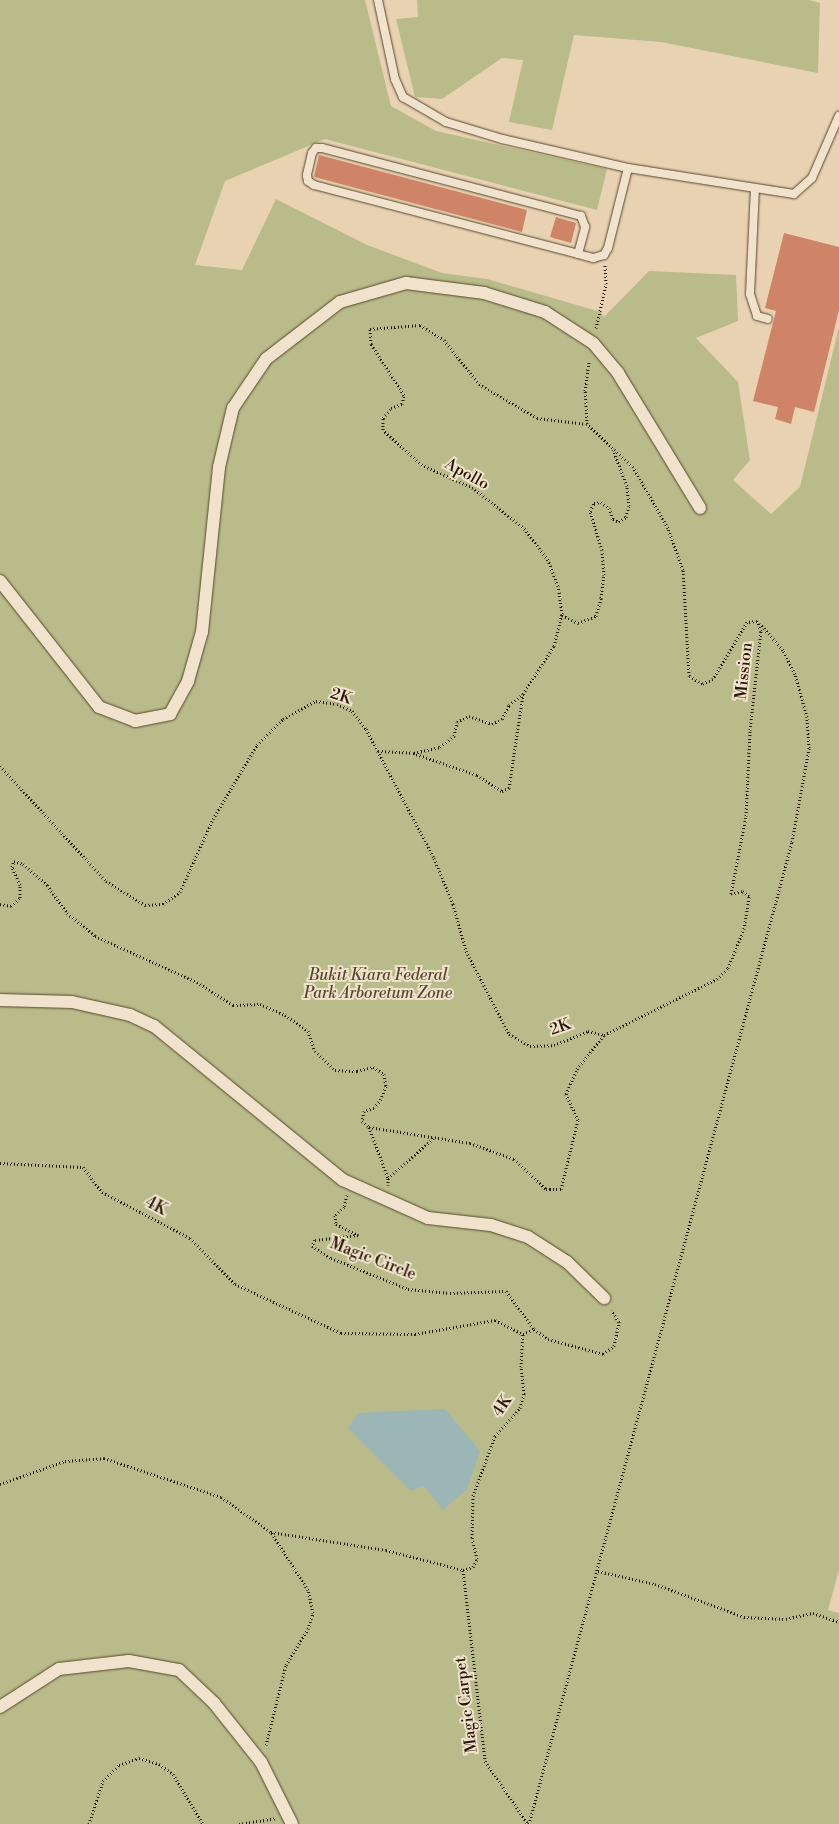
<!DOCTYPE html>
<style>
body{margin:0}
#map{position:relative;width:839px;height:1824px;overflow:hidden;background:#e8d2b2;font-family:"Libre Bodoni",serif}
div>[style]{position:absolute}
.green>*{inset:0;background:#b9bb8a}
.water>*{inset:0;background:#9cb5b7}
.building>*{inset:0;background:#cf8468}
.path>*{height:3px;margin-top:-1.5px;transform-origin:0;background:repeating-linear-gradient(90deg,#271700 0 1px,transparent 0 3.5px)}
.roads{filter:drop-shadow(0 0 1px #57462c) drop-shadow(0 0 1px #57462c)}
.service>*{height:8px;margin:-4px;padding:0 4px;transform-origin:4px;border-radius:4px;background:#f0e2cd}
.pedestrian>*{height:12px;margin:-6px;padding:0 6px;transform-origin:6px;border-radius:6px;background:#f0e2cd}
span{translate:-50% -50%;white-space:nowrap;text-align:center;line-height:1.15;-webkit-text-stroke:4px #f0e2cd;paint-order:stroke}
.street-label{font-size:16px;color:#271700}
.park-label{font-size:16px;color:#534829;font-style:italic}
</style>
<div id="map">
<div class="green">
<div style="clip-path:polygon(0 0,365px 0,391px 106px,436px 131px,607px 169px,597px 210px,325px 139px,225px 181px,195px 265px,242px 270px,276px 199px,367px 245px,442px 273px,487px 279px,601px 312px,604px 317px,649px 271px,736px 275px,738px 321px,696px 338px,738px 382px,750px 460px,733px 480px,771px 514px,800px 487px,839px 327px,839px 1570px,828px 1610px,839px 1613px,839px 1824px,0 1824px)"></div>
<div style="clip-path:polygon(417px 0,809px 0,820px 3px,818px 73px,661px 42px,574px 35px,552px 130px,509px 122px,523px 60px,502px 58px,442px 99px,415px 97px,396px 19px,418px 17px)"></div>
</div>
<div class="water">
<div style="clip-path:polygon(445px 1409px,480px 1451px,467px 1489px,443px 1510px,424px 1486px,411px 1491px,348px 1428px,358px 1413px)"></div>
</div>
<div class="building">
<div style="clip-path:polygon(319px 155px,527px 210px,522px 232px,314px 177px)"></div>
<div style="clip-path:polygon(556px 217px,576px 223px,571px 243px,550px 237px)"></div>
<div style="clip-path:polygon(784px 233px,839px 247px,839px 310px,814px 412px,795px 407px,791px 424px,775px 419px,778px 407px,753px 401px,776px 311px,765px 308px)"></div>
</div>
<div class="path">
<div style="left:596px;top:328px;width:45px;rotate:-77.2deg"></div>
<div style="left:606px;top:284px;width:19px;rotate:-93deg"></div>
<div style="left:562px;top:615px;width:18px;rotate:27deg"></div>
<div style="left:578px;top:623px;width:19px;rotate:-21deg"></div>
<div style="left:596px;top:616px;width:19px;rotate:-74deg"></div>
<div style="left:601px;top:598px;width:23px;rotate:-83deg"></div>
<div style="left:604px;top:575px;width:25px;rotate:-95deg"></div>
<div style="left:602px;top:550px;width:41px;rotate:-107.1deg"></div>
<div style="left:590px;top:511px;width:9px;rotate:-63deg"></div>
<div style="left:594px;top:503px;width:7px;rotate:-8deg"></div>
<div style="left:601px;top:502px;width:10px;rotate:37deg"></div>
<div style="left:609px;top:508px;width:12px;rotate:70deg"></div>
<div style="left:613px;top:519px;width:7px;rotate:27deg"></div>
<div style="left:619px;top:522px;width:9px;rotate:-36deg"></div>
<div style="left:626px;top:517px;width:11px;rotate:-75deg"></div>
<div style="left:629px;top:506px;width:20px;rotate:-96deg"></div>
<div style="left:627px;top:486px;width:39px;rotate:-111deg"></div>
<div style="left:378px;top:751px;width:35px;rotate:3deg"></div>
<div style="left:413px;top:753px;width:68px;rotate:19deg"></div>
<div style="left:477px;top:775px;width:30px;rotate:33deg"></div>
<div style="left:502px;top:791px;width:8px;rotate:-23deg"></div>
<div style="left:509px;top:788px;width:95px;rotate:-81.5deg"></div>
<div style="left:523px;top:694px;width:57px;rotate:-57.1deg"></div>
<div style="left:554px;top:646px;width:33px;rotate:-76deg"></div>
<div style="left:562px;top:614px;width:28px;rotate:-98deg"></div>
<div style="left:558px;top:586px;width:28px;rotate:-111deg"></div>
<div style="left:548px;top:560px;width:39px;rotate:-127deg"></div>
<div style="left:525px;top:529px;width:66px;rotate:-141.7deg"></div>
<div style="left:473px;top:488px;width:56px;rotate:-155.7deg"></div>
<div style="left:422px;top:465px;width:52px;rotate:-138.1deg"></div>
<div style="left:383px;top:430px;width:12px;rotate:-90deg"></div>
<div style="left:383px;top:418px;width:13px;rotate:-51deg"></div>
<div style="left:391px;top:408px;width:12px;rotate:-20deg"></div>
<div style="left:402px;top:404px;width:9px;rotate:-77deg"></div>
<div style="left:404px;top:395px;width:61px;rotate:-122.9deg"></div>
<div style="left:371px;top:344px;width:15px;rotate:-94deg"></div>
<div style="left:370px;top:329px;width:50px;rotate:-4.6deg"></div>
<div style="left:420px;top:325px;width:28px;rotate:32deg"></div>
<div style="left:444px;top:340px;width:56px;rotate:51.5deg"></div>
<div style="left:479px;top:384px;width:67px;rotate:30.4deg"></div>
<div style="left:537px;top:418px;width:50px;rotate:6.8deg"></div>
<div style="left:414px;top:753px;width:27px;rotate:-13deg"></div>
<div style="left:440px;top:747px;width:18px;rotate:-38deg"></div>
<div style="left:454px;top:736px;width:14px;rotate:-78deg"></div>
<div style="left:457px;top:722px;width:13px;rotate:-27deg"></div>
<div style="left:469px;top:716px;width:24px;rotate:19deg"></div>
<div style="left:492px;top:724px;width:11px;rotate:-27deg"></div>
<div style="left:502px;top:719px;width:16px;rotate:-63deg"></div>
<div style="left:509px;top:705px;width:18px;rotate:-38deg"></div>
<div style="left:0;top:766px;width:156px;rotate:47.3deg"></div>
<div style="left:106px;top:881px;width:46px;rotate:31.6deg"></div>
<div style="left:145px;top:905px;width:18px;rotate:-3deg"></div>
<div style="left:163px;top:904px;width:21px;rotate:-35deg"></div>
<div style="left:180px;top:892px;width:80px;rotate:-65.7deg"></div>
<div style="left:213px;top:819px;width:86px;rotate:-59.3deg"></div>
<div style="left:257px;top:745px;width:37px;rotate:-45deg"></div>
<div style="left:283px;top:719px;width:38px;rotate:-29deg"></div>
<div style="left:316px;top:701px;width:21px;rotate:8deg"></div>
<div style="left:337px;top:704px;width:17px;rotate:25deg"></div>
<div style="left:352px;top:711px;width:23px;rotate:52deg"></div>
<div style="left:366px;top:729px;width:146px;rotate:62.2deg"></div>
<div style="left:434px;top:858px;width:50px;rotate:67.6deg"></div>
<div style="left:453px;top:904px;width:49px;rotate:74.5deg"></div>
<div style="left:466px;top:951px;width:93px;rotate:62.6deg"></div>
<div style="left:509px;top:1034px;width:24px;rotate:30deg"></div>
<div style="left:530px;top:1046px;width:24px;rotate:-2deg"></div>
<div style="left:554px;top:1045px;width:37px;rotate:-22deg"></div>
<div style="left:588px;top:1031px;width:16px;rotate:14deg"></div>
<div style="left:0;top:904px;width:11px;rotate:10deg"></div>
<div style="left:11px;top:906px;width:12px;rotate:-42deg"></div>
<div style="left:20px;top:898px;width:13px;rotate:-90deg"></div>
<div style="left:20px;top:885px;width:20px;rotate:-114deg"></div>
<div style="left:12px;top:867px;width:6px;rotate:-72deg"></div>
<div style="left:14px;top:861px;width:9px;rotate:18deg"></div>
<div style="left:23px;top:864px;width:32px;rotate:41deg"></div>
<div style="left:47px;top:885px;width:34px;rotate:54deg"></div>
<div style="left:67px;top:913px;width:36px;rotate:39deg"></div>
<div style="left:95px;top:936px;width:112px;rotate:24.3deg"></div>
<div style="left:197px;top:982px;width:43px;rotate:32.6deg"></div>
<div style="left:233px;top:1005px;width:27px;rotate:-2deg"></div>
<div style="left:260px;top:1004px;width:27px;rotate:24deg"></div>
<div style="left:285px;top:1015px;width:28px;rotate:35deg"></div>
<div style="left:308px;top:1031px;width:21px;rotate:71deg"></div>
<div style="left:315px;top:1051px;width:28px;rotate:44deg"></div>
<div style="left:335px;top:1070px;width:22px;rotate:3deg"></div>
<div style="left:357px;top:1071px;width:16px;rotate:-14deg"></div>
<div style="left:373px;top:1067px;width:13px;rotate:32deg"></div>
<div style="left:384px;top:1074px;width:12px;rotate:81deg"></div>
<div style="left:386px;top:1086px;width:14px;rotate:111deg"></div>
<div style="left:381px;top:1099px;width:11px;rotate:128deg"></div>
<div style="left:374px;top:1108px;width:10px;rotate:163deg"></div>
<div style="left:364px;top:1111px;width:10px;rotate:101deg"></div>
<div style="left:362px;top:1121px;width:9px;rotate:41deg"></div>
<div style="left:369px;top:1127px;width:102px;rotate:9deg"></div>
<div style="left:470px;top:1143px;width:47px;rotate:20deg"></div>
<div style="left:514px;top:1159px;width:44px;rotate:43.2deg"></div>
<div style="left:546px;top:1189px;width:15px"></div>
<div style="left:561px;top:1189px;width:71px;rotate:-76.2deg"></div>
<div style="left:578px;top:1120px;width:29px;rotate:-115deg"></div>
<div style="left:566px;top:1094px;width:27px;rotate:-66deg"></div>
<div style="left:577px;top:1069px;width:43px;rotate:-51.5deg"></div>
<div style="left:604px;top:1035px;width:126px;rotate:-26.4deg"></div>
<div style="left:717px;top:979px;width:16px;rotate:-45deg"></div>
<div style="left:728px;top:968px;width:42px;rotate:-67.7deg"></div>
<div style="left:744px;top:929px;width:33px;rotate:-81deg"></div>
<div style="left:749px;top:896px;width:9px;rotate:-144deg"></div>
<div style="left:742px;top:891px;width:11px;rotate:165deg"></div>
<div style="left:731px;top:894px;width:79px;rotate:-79.1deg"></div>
<div style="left:746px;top:816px;width:86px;rotate:-87.3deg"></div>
<div style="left:750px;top:730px;width:100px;rotate:-83.7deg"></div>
<div style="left:761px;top:631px;width:11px;rotate:-112deg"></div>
<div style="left:757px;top:621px;width:10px;rotate:174deg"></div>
<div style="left:747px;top:622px;width:66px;rotate:120.8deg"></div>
<div style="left:713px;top:679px;width:12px;rotate:156deg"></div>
<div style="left:702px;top:684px;width:15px;rotate:-148deg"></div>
<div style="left:689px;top:676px;width:106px;rotate:-93.2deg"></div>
<div style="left:683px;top:570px;width:45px;rotate:-109.7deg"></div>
<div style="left:668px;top:528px;width:70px;rotate:-119.8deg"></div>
<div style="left:633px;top:467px;width:63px;rotate:-136.9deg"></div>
<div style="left:587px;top:424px;width:33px;rotate:-93deg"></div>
<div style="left:585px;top:391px;width:30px;rotate:-82deg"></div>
<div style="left:369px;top:1127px;width:54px;rotate:69.6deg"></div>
<div style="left:388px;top:1178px;width:7px;rotate:90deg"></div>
<div style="left:0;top:1163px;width:83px;rotate:2.8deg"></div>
<div style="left:83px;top:1167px;width:31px;rotate:53deg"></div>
<div style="left:102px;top:1192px;width:99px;rotate:27.6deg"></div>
<div style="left:190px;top:1238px;width:64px;rotate:45.6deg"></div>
<div style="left:235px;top:1284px;width:117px;rotate:24.8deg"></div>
<div style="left:341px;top:1333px;width:74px;rotate:0.8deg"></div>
<div style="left:415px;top:1334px;width:81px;rotate:-9.9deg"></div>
<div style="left:495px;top:1320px;width:31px;rotate:27deg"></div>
<div style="left:388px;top:1178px;width:61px;rotate:-41deg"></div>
<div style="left:347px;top:1195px;width:12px;rotate:104deg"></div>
<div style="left:344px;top:1207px;width:12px;rotate:138deg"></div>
<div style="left:335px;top:1215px;width:9px;rotate:84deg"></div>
<div style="left:336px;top:1224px;width:25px;rotate:27deg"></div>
<div style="left:358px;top:1235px;width:43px;rotate:173.4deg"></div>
<div style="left:315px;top:1240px;width:7px;rotate:117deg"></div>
<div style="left:312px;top:1246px;width:22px;rotate:32deg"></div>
<div style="left:331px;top:1258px;width:83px;rotate:21.9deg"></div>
<div style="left:408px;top:1289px;width:42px;rotate:5.4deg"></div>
<div style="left:450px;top:1293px;width:56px;rotate:-2deg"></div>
<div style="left:506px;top:1291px;width:47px;rotate:53.6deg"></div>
<div style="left:523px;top:1334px;width:12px;rotate:-24deg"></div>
<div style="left:534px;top:1329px;width:17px;rotate:36deg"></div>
<div style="left:548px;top:1339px;width:57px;rotate:15.3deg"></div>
<div style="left:603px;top:1354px;width:14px;rotate:-36deg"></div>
<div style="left:614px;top:1346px;width:25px;rotate:-78deg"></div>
<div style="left:619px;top:1322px;width:14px;rotate:-124deg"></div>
<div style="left:0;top:1484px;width:69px;rotate:-19.5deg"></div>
<div style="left:65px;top:1461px;width:39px;rotate:-4deg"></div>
<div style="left:104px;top:1458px;width:123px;rotate:18.4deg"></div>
<div style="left:221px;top:1497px;width:61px;rotate:35deg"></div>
<div style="left:271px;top:1532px;width:116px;rotate:8.9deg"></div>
<div style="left:386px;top:1550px;width:80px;rotate:14.6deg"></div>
<div style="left:463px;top:1570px;width:10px;rotate:-17deg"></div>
<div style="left:473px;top:1567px;width:9px;rotate:-63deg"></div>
<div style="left:477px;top:1559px;width:22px;rotate:-103deg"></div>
<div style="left:472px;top:1538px;width:42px;rotate:-88.6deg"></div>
<div style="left:473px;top:1496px;width:64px;rotate:-69.9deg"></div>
<div style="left:495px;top:1436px;width:38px;rotate:-48deg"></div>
<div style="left:520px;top:1408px;width:15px;rotate:-74deg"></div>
<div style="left:524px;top:1394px;width:27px;rotate:-96deg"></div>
<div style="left:521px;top:1367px;width:33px;rotate:-87deg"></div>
<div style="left:463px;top:1570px;width:192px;rotate:83.4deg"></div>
<div style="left:485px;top:1761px;width:76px;rotate:55.7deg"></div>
<div style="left:598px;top:1571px;width:58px;rotate:12.8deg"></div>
<div style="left:655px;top:1584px;width:95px;rotate:20.3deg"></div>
<div style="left:744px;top:1617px;width:42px;rotate:2.7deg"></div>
<div style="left:786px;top:1619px;width:28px;rotate:-13deg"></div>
<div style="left:813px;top:1613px;width:28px;rotate:19deg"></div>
<div style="left:266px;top:1745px;width:82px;rotate:-76deg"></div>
<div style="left:286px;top:1665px;width:42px;rotate:-58.6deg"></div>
<div style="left:308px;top:1629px;width:17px;rotate:-73deg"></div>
<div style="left:313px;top:1613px;width:24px;rotate:-102deg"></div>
<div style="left:308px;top:1590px;width:69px;rotate:-122.5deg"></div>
<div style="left:89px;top:1824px;width:45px;rotate:-72deg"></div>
<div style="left:103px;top:1781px;width:23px;rotate:-45deg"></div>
<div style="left:119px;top:1765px;width:21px;rotate:-19deg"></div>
<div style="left:139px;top:1758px;width:21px;rotate:17deg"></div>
<div style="left:159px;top:1764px;width:17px;rotate:36deg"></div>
<div style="left:173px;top:1774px;width:58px;rotate:59deg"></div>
<div style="left:239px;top:1824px;width:37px;rotate:-9deg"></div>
<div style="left:529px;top:1824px;width:1017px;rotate:-75.01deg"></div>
<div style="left:792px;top:842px;width:96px;rotate:-79.7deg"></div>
<div style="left:809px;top:748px;width:31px;rotate:-94deg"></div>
<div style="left:807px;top:717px;width:45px;rotate:-105.6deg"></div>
<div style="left:795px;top:674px;width:27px;rotate:-117deg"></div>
<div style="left:783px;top:650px;width:35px;rotate:-131deg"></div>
</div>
<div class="roads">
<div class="service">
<div style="left:378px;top:0;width:81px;rotate:77.9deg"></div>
<div style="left:395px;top:79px;width:20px;rotate:66deg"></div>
<div style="left:403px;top:97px;width:50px;rotate:30.2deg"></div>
<div style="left:446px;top:122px;width:59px;rotate:16.9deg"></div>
<div style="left:502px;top:139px;width:129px;rotate:13deg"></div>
<div style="left:628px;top:168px;width:168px;rotate:8.9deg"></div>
<div style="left:794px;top:194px;width:24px;rotate:-42deg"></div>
<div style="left:812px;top:178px;width:68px;rotate:-66.5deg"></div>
<div style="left:755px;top:188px;width:106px;rotate:92.7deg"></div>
<div style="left:750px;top:294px;width:23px;rotate:72deg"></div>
<div style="left:757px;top:316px;width:11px;rotate:15deg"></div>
<div style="left:578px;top:254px;width:28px;rotate:-75deg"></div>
<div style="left:585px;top:227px;width:12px;rotate:-110deg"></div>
<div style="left:581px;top:216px;width:268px;rotate:-165.3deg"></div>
<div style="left:322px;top:148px;width:6px;rotate:180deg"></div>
<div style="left:316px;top:148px;width:6px;rotate:129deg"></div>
<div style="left:312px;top:153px;width:23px;rotate:103deg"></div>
<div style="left:307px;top:175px;width:6px;rotate:81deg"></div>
<div style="left:308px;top:181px;width:7px;rotate:34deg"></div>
<div style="left:314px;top:185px;width:273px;rotate:14.6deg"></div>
<div style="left:578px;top:254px;width:16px;rotate:15deg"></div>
<div style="left:593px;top:258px;width:11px;rotate:-15deg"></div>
<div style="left:604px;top:255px;width:8px;rotate:-60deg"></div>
<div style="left:608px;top:248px;width:82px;rotate:-76deg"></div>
</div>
<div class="pedestrian">
<div style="left:0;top:581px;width:160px;rotate:51.8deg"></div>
<div style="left:99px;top:707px;width:39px;rotate:21deg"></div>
<div style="left:135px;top:721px;width:36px;rotate:-11deg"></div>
<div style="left:170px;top:714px;width:38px;rotate:-61deg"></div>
<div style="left:188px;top:681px;width:51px;rotate:-74.1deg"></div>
<div style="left:202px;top:632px;width:166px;rotate:-84.1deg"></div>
<div style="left:219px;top:467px;width:61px;rotate:-76.7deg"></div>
<div style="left:233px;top:408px;width:59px;rotate:-56deg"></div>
<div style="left:266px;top:359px;width:93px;rotate:-37.6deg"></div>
<div style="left:340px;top:302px;width:69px;rotate:-16.1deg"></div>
<div style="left:406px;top:283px;width:79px;rotate:7.3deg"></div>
<div style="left:484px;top:293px;width:64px;rotate:17.3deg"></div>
<div style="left:545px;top:312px;width:57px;rotate:32.9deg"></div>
<div style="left:593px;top:343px;width:39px;rotate:50deg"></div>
<div style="left:618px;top:373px;width:158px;rotate:58.7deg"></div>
<div style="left:0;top:1000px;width:72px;rotate:1.6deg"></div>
<div style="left:72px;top:1002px;width:59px;rotate:12.6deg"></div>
<div style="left:130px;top:1015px;width:26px;rotate:25deg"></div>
<div style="left:154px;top:1026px;width:244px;rotate:39.2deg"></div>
<div style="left:343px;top:1180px;width:93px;rotate:24.1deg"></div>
<div style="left:428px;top:1218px;width:63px;rotate:6.3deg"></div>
<div style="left:491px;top:1225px;width:39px;rotate:18deg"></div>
<div style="left:528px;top:1237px;width:46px;rotate:32.7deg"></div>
<div style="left:567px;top:1262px;width:52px;rotate:44.2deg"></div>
<div style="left:0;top:1707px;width:70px;rotate:-32.8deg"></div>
<div style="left:59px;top:1669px;width:70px;rotate:-6.5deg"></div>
<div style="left:129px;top:1661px;width:51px;rotate:10.2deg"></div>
<div style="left:179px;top:1670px;width:48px;rotate:43.3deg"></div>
<div style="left:214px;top:1703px;width:75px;rotate:51.5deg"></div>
<div style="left:261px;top:1762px;width:69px;rotate:63.4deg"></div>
</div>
</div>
<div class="street-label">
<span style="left:467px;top:474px;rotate:29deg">Apollo</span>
<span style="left:744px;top:671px;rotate:-84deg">Mission</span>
<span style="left:341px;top:696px;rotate:19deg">2K</span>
<span style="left:560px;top:1027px;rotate:-19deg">2K</span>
<span style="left:156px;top:1206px;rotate:28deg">4K</span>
<span style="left:373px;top:1259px;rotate:21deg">Magic Circle</span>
<span style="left:502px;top:1406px;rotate:-56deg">4K</span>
<span style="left:466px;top:1705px;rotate:-97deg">Magic Carpet</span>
</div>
<div class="park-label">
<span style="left:378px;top:984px">Bukit Kiara Federal<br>Park Arboretum Zone</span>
</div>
</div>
